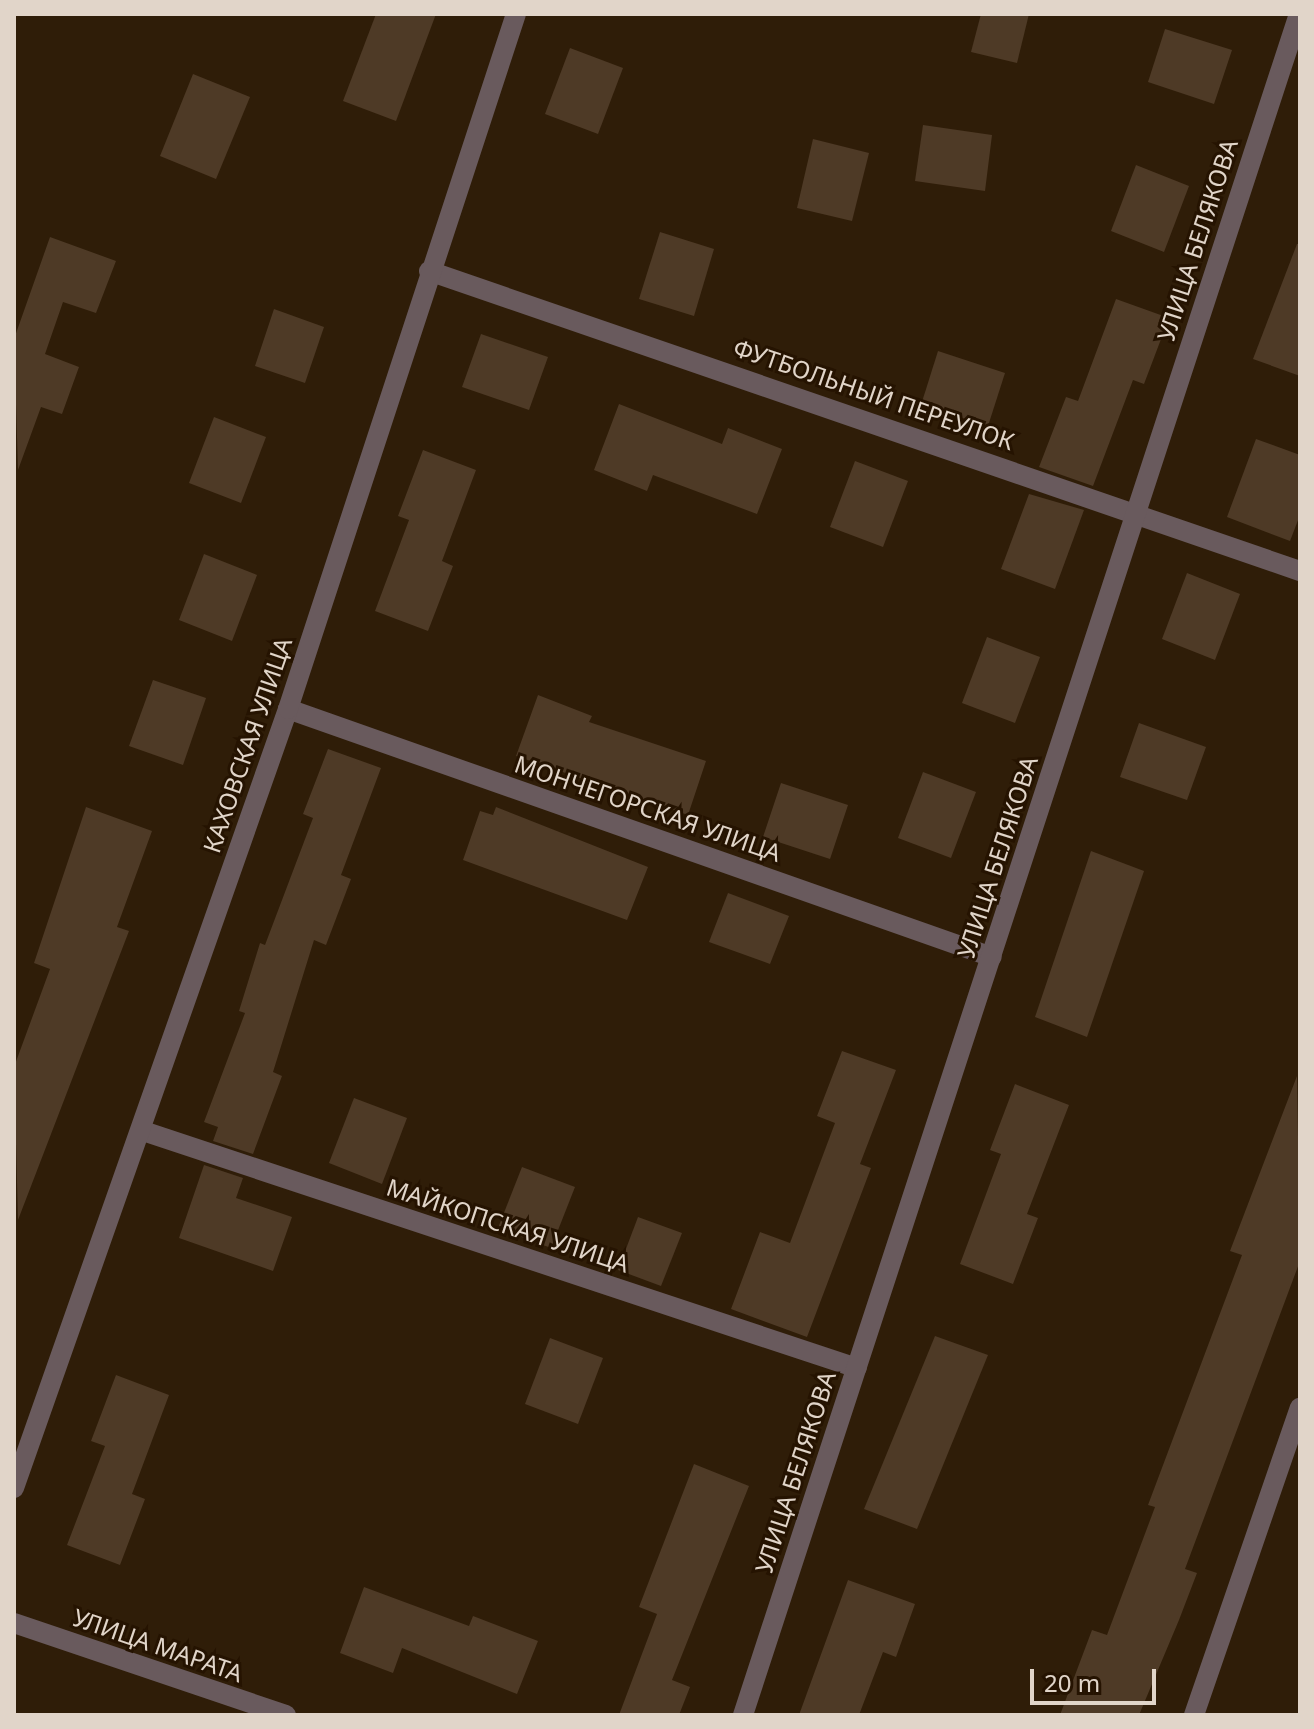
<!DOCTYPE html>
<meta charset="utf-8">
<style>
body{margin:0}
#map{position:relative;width:1314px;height:1729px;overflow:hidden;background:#2f1d08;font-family:"Noto Sans",sans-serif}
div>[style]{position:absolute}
.building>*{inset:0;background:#4e3a26}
.street>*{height:20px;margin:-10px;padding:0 10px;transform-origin:10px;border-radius:10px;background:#695a5d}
span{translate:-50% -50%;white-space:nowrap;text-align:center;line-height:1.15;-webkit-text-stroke:6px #251301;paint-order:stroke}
.street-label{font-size:24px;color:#e1d5c9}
.frame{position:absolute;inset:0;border:16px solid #e1d5c9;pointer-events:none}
.scale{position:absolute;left:1030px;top:1669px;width:126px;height:36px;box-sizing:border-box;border:4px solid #e1d5c9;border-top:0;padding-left:10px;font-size:24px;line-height:28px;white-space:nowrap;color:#e1d5c9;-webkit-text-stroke:6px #251301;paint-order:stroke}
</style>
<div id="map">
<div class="building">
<div style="clip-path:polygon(376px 14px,436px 14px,396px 121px,343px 101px)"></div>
<div style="clip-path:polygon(981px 14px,1029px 14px,1017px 63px,971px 52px)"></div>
<div style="clip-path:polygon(1165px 29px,1232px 50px,1214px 104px,1148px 82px)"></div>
<div style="clip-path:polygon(570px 48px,623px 68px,598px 134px,545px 114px)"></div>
<div style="clip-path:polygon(193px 74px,250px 97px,216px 179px,160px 156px)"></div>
<div style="clip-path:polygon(923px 125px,992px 135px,985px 191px,915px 181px)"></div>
<div style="clip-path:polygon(813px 139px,869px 153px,852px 221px,797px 208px)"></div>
<div style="clip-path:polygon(1136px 165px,1189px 186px,1164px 252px,1111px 231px)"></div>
<div style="clip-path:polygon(660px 232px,714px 249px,694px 316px,639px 299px)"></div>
<div style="clip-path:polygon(50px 237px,116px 261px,96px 313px,63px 302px,45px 354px,79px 367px,62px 414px,41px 407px,18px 470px,14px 339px)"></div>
<div style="clip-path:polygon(1297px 244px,1300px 244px,1300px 376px,1253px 359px)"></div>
<div style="clip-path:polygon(1116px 299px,1169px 318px,1144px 384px,1133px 380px,1093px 486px,1039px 467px,1066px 397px,1078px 401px)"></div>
<div style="clip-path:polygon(274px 309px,324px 327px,305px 383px,255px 366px)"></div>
<div style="clip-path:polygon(481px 334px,548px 357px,529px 410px,462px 387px)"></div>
<div style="clip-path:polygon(938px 351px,1005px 373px,988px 426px,921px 405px)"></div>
<div style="clip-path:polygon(619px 404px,722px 444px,728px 428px,782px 449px,757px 514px,653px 475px,647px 491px,594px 470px)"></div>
<div style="clip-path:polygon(214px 417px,266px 437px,241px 503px,189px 483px)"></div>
<div style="clip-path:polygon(1256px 439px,1300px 455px,1300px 515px,1290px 541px,1227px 517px)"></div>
<div style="clip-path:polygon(423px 450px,476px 470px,442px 561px,453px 566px,428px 631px,375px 611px,409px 520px,398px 516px)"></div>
<div style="clip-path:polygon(855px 461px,908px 481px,883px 547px,830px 527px)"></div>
<div style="clip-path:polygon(1029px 494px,1084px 510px,1055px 589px,1001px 569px)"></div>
<div style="clip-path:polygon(204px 554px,257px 575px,232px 641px,179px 620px)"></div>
<div style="clip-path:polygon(1187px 573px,1240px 594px,1215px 660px,1162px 639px)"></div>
<div style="clip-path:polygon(987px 637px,1040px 657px,1015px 723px,962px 703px)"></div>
<div style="clip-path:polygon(153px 680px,206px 698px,183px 765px,129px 746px)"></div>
<div style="clip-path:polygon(538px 695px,592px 716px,589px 722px,706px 761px,688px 815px,516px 756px)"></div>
<div style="clip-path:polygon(1139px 723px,1206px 747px,1187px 800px,1120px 777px)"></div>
<div style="clip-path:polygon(328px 749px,381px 768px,341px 875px,351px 879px,326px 945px,314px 940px,273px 1072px,282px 1076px,253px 1154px,213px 1141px,218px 1127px,204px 1122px,245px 1013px,239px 1011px,260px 943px,265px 945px,313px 818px,303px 814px)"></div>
<div style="clip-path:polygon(923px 772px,976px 792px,951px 858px,898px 838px)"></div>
<div style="clip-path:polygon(781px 783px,848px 805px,830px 859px,763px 837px)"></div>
<div style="clip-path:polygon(86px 807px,152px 831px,117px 927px,129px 931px,18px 1220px,14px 1067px,50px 969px,34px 963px)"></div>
<div style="clip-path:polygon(496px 807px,648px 867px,627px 920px,463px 860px,480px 811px,493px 815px)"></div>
<div style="clip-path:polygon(1091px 851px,1144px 871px,1087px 1037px,1035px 1017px)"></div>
<div style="clip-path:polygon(728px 893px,789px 916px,770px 964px,709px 942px)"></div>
<div style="clip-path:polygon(842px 1051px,896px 1070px,860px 1164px,871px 1168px,807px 1337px,731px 1309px,760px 1232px,790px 1243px,835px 1123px,817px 1116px)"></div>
<div style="clip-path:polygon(1297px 1076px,1300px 1261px,1185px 1569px,1197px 1573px,1179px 1620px,1139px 1715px,1060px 1715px,1092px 1630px,1107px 1635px,1155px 1507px,1148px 1505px,1242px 1255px,1230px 1251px)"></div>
<div style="clip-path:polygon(1015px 1084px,1069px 1105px,1027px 1214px,1038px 1218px,1013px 1284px,960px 1264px,1001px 1154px,990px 1150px)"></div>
<div style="clip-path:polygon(354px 1098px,407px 1118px,382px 1184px,329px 1163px)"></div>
<div style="clip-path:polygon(204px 1165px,243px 1178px,236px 1198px,292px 1217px,273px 1271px,179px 1238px)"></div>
<div style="clip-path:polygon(522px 1167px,575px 1187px,551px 1248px,498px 1228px)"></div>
<div style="clip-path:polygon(638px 1217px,682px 1233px,661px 1286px,618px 1270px)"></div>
<div style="clip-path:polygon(935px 1336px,988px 1355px,917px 1529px,864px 1509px)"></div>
<div style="clip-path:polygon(550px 1338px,603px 1358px,578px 1424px,525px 1404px)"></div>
<div style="clip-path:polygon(116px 1375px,169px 1395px,132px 1494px,145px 1499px,120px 1565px,67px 1545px,105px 1446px,91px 1441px)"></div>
<div style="clip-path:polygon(694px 1464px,749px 1486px,672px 1680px,690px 1687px,679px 1715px,619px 1715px,657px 1614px,639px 1607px)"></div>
<div style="clip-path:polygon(848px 1580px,915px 1604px,896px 1657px,883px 1652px,859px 1715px,799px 1715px)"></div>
<div style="clip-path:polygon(364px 1587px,469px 1626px,473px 1616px,538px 1641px,517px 1694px,402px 1648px,393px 1673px,340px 1653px)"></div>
</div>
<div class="street">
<div style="left:429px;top:271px;width:921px;rotate:19.01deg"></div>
<div style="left:288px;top:709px;width:746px;rotate:19.41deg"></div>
<div style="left:143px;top:1131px;width:752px;rotate:18.36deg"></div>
<div style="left:14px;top:1488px;width:826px;rotate:-70.62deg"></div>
<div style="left:288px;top:709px;width:731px;rotate:-71.84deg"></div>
<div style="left:14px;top:1623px;width:287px;rotate:18.7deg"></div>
<div style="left:743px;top:1715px;width:1790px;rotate:-71.9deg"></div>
<div style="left:1194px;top:1715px;width:325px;rotate:-71deg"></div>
</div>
<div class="street-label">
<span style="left:1197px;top:240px;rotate:-72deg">УЛИЦА БЕЛЯКОВА</span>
<span style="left:874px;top:394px;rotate:19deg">ФУТБОЛЬНЫЙ ПЕРЕУЛОК</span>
<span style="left:247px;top:745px;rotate:-71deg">КАХОВСКАЯ УЛИЦА</span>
<span style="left:648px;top:808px;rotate:19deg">МОНЧЕГОРСКАЯ УЛИЦА</span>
<span style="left:997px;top:857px;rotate:-72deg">УЛИЦА БЕЛЯКОВА</span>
<span style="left:508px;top:1225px;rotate:18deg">МАЙКОПСКАЯ УЛИЦА</span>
<span style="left:795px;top:1472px;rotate:-72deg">УЛИЦА БЕЛЯКОВА</span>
<span style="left:158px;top:1645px;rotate:19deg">УЛИЦА МАРАТА</span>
</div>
<div class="frame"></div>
<div class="scale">20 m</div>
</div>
